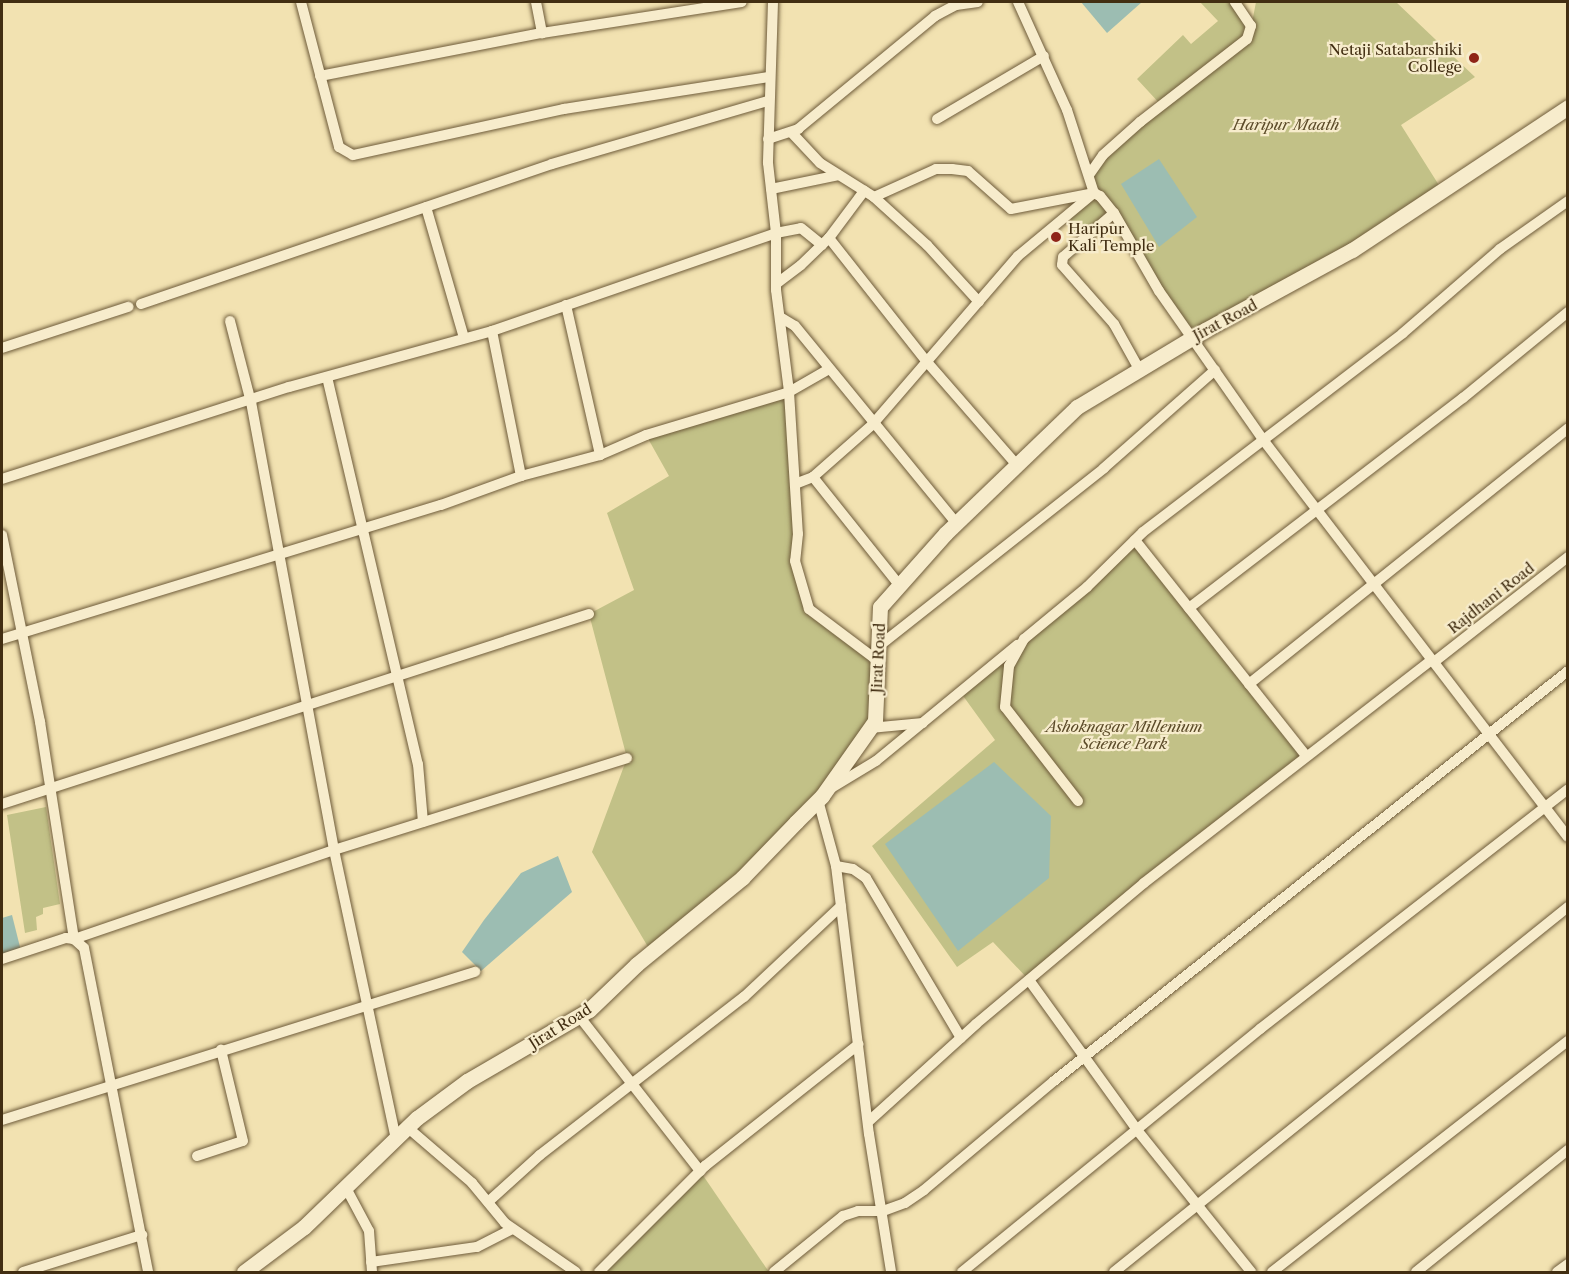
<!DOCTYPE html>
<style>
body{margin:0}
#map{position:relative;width:1569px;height:1274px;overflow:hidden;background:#f2e2b1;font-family:"Libre Caslon Text",serif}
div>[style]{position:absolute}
.green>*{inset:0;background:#c2c187}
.water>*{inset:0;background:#9cbdb2}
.roads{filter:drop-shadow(0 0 2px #6e5b3a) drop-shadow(0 0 2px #6e5b3a)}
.street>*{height:10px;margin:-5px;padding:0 5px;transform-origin:5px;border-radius:5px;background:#f7eccc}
.secondary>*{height:15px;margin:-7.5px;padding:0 7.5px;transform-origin:7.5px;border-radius:7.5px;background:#f7eccc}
.dots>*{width:16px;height:16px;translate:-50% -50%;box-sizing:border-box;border:3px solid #f7eccc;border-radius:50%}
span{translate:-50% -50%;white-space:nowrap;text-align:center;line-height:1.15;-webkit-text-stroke:4.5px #f7eccc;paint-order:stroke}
.poi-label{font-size:15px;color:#422e12}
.right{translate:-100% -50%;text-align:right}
.left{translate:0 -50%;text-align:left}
.park-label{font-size:15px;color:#5c4b29;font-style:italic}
.street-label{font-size:15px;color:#422e12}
.frame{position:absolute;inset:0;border:3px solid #422e12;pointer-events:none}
</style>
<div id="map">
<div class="green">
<div style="clip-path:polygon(1200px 2px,1235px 2px,1251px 28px,1256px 2px,1396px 2px,1475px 77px,1401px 125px,1442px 190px,1192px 337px,1114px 213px,1084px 239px,1073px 231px,1070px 213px,1094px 193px,1089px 175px,1161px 105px,1137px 79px,1183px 35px,1191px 44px,1218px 21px)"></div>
<div style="clip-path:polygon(789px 392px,795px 561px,809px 609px,878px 661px,875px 721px,825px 792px,651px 952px,592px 852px,627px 758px,589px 614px,634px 590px,607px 513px,669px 476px,646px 435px)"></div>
<div style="clip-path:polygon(1135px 540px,1306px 756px,1029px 980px,993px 942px,957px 967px,872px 846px,995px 740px,961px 693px)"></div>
<div style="clip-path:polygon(46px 807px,60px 904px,43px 908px,43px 914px,36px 917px,37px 930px,25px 933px,7px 815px)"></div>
<div style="clip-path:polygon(700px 1171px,769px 1272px,599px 1272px)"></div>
</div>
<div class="water">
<div style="clip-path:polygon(1081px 2px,1142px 2px,1107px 33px)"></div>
<div style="clip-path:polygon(1159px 159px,1197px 217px,1159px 247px,1121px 184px)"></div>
<div style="clip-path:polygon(994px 762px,1051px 816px,1049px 878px,958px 951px,885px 844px)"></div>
<div style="clip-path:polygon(558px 856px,572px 892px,481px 971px,462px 952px,484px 920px,521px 873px)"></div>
<div style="clip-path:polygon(12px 915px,21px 951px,2px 956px,2px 918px)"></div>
</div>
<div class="roads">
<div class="street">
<div style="left:301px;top:2px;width:150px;rotate:75.3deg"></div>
<div style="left:339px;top:147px;width:16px;rotate:30deg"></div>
<div style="left:353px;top:155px;width:216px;rotate:-12.3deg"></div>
<div style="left:564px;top:109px;width:207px;rotate:-8.9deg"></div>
<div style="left:536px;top:2px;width:32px;rotate:79deg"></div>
<div style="left:773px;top:2px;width:161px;rotate:91.8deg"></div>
<div style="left:768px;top:163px;width:70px;rotate:83.5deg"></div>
<div style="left:776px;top:233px;width:57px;rotate:90deg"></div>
<div style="left:776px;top:290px;width:103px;rotate:82.7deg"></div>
<div style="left:789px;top:392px;width:142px;rotate:86.4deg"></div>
<div style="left:798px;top:534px;width:27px;rotate:96deg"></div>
<div style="left:795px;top:561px;width:50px;rotate:73.7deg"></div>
<div style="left:809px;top:609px;width:86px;rotate:37deg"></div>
<div style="left:320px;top:76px;width:226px;rotate:-11deg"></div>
<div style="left:542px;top:33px;width:202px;rotate:-8.8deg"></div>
<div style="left:937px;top:119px;width:124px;rotate:-30.5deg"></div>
<div style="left:791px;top:132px;width:42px;rotate:46.9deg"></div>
<div style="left:820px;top:163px;width:64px;rotate:32.2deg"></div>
<div style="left:874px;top:197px;width:68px;rotate:-24.3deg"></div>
<div style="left:936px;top:169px;width:16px"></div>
<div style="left:952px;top:169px;width:16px;rotate:7deg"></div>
<div style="left:968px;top:171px;width:57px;rotate:41.5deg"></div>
<div style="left:1011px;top:209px;width:85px;rotate:-10.9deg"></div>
<div style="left:1094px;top:193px;width:7px;rotate:27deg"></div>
<div style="left:1100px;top:196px;width:22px;rotate:51deg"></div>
<div style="left:1114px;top:213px;width:90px;rotate:60deg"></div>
<div style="left:1159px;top:291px;width:183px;rotate:55deg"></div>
<div style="left:1264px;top:441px;width:499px;rotate:52.5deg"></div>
<div style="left:768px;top:139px;width:32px;rotate:-18deg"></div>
<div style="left:798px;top:129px;width:178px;rotate:-39.5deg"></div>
<div style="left:935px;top:16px;width:24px;rotate:-28deg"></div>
<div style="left:956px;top:5px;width:22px;rotate:-8deg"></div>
<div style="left:1089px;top:175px;width:24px;rotate:-55deg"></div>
<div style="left:1103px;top:155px;width:50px;rotate:-41.7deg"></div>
<div style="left:1140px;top:122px;width:135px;rotate:-37.8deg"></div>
<div style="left:1247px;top:39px;width:14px;rotate:-73deg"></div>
<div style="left:1251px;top:26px;width:29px;rotate:-124deg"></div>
<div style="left:771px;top:189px;width:69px;rotate:-11.6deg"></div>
<div style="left:874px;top:197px;width:72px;rotate:42.2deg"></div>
<div style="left:927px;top:245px;width:77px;rotate:47.6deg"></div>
<div style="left:426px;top:207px;width:136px;rotate:73.8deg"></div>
<div style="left:1114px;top:213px;width:67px;rotate:139.2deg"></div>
<div style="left:1063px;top:257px;width:8px;rotate:97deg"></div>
<div style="left:1062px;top:265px;width:79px;rotate:48.6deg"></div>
<div style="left:1114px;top:324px;width:51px;rotate:60.9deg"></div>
<div style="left:829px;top:238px;width:158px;rotate:51.7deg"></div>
<div style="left:927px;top:362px;width:135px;rotate:48.9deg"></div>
<div style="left:776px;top:284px;width:31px;rotate:-37deg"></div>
<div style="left:801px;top:265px;width:39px;rotate:-44deg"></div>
<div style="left:829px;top:238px;width:59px;rotate:-53.3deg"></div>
<div style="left:141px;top:304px;width:434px;rotate:-18.8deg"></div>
<div style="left:552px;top:164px;width:225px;rotate:-16.3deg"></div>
<div style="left:566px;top:305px;width:154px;rotate:77.2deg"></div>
<div style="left:780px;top:317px;width:17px;rotate:31deg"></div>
<div style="left:795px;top:326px;width:254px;rotate:50.7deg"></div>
<div style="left:230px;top:321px;width:84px;rotate:75.5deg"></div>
<div style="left:251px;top:402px;width:456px;rotate:79.5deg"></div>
<div style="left:334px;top:850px;width:295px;rotate:77.9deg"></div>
<div style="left:492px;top:331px;width:148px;rotate:78.7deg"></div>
<div style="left:2px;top:348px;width:133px;rotate:-18deg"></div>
<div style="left:327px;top:377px;width:398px;rotate:76.8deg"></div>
<div style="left:418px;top:764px;width:58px;rotate:85.1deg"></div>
<div style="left:813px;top:477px;width:139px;rotate:51.4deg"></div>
<div style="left:2px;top:479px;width:301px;rotate:-17.8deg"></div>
<div style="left:289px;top:387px;width:211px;rotate:-15.4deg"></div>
<div style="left:492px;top:331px;width:300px;rotate:-19deg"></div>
<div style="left:776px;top:233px;width:25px;rotate:-11deg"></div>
<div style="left:801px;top:228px;width:27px;rotate:39deg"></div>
<div style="left:795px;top:484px;width:19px;rotate:-21deg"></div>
<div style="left:813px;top:477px;width:79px;rotate:-41.4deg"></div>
<div style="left:872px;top:425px;width:223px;rotate:-49.2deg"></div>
<div style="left:1018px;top:256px;width:99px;rotate:-39.7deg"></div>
<div style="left:1094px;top:193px;width:87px;rotate:-108deg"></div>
<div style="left:1067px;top:110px;width:119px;rotate:-114.4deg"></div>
<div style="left:2px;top:535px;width:191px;rotate:78.5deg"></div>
<div style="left:40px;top:722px;width:220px;rotate:81.1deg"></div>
<div style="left:74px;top:939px;width:275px;rotate:-18.9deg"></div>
<div style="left:334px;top:850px;width:307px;rotate:-17.4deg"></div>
<div style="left:1135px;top:540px;width:275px;rotate:51.6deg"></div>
<div style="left:1189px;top:608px;width:345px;rotate:-37.5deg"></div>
<div style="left:1463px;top:398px;width:136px;rotate:-39.3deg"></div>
<div style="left:2px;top:639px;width:459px;rotate:-17deg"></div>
<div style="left:441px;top:505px;width:85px;rotate:-19.9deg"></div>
<div style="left:521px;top:476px;width:82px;rotate:-14.9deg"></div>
<div style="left:600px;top:455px;width:50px;rotate:-23.5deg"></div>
<div style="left:646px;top:435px;width:149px;rotate:-16.7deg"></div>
<div style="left:789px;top:392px;width:46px;rotate:-29.9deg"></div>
<div style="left:879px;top:646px;width:287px;rotate:-38.3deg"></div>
<div style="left:1104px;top:468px;width:148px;rotate:-41.4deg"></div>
<div style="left:1434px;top:662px;width:170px;rotate:-38.1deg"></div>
<div style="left:1249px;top:684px;width:409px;rotate:-38.7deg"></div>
<div style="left:870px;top:728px;width:53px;rotate:-5.4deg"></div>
<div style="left:828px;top:790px;width:56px;rotate:-31.1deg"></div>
<div style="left:876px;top:761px;width:183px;rotate:-39.4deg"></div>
<div style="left:818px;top:800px;width:68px;rotate:74.7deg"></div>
<div style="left:836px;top:866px;width:270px;rotate:83deg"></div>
<div style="left:869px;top:1134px;width:140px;rotate:80.9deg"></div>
<div style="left:1078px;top:801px;width:119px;rotate:-127.8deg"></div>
<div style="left:1005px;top:707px;width:41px;rotate:-84.4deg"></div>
<div style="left:1009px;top:666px;width:31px;rotate:-61deg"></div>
<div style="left:1024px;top:639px;width:82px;rotate:-39.5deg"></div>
<div style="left:1087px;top:587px;width:78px;rotate:-44.5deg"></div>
<div style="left:1143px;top:532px;width:327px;rotate:-37.4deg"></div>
<div style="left:1403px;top:333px;width:128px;rotate:-40.9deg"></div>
<div style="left:1500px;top:249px;width:83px;rotate:-35.2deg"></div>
<div style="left:2px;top:804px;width:617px;rotate:-17.94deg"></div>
<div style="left:836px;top:866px;width:17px;rotate:10deg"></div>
<div style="left:853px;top:869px;width:16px;rotate:35deg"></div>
<div style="left:866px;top:878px;width:186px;rotate:59.3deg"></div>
<div style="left:2px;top:959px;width:67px;rotate:-18.2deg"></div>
<div style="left:66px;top:938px;width:8px;rotate:7deg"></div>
<div style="left:74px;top:939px;width:13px;rotate:42deg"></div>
<div style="left:84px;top:948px;width:330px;rotate:78.8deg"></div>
<div style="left:1029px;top:980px;width:185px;rotate:54.2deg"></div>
<div style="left:1137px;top:1130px;width:182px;rotate:51.2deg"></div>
<div style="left:579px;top:1016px;width:197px;rotate:52deg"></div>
<div style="left:2px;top:1120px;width:496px;rotate:-17.4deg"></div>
<div style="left:868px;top:1122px;width:146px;rotate:-42.2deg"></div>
<div style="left:976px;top:1024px;width:219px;rotate:-40deg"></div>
<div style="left:1144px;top:883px;width:364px;rotate:-37.8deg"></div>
<div style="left:407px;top:1127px;width:86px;rotate:40.7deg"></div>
<div style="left:472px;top:1183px;width:52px;rotate:50.5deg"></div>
<div style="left:505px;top:1223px;width:86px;rotate:34.6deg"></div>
<div style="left:197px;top:1156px;width:48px;rotate:-18.1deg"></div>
<div style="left:243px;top:1141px;width:94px;rotate:-103.6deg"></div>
<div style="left:345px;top:1186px;width:51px;rotate:61.9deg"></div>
<div style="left:369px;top:1231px;width:41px;rotate:85.8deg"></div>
<div style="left:488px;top:1202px;width:70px;rotate:-42.1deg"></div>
<div style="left:540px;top:1155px;width:258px;rotate:-37.8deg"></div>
<div style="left:744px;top:997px;width:133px;rotate:-43.2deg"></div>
<div style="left:371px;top:1262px;width:107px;rotate:-8.1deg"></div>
<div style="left:477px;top:1247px;width:39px;rotate:-27deg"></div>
<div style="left:23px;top:1272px;width:125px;rotate:-17.3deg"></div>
<div style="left:599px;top:1272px;width:150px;rotate:-45deg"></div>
<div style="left:705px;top:1166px;width:196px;rotate:-38.4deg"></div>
<div style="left:774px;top:1272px;width:89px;rotate:-39.1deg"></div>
<div style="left:843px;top:1216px;width:16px;rotate:-18deg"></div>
<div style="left:858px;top:1211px;width:25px"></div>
<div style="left:883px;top:1211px;width:23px;rotate:-20deg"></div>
<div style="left:905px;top:1203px;width:23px;rotate:-34deg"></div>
<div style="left:924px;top:1190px;width:170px;rotate:-40deg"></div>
<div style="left:1054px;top:1081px;width:657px;rotate:-38.58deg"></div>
<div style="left:962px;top:1272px;width:385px;rotate:-39.2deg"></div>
<div style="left:1260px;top:1029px;width:390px;rotate:-37.9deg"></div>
<div style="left:1114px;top:1272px;width:583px;rotate:-38.8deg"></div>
<div style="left:1272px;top:1272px;width:375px;rotate:-38deg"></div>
<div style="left:1416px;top:1272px;width:195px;rotate:-38.8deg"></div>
<div style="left:1557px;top:1272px;width:14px;rotate:-36deg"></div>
</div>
<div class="secondary">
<div style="left:244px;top:1272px;width:75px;rotate:-36.9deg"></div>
<div style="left:304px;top:1227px;width:157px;rotate:-44deg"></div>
<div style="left:417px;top:1118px;width:62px;rotate:-36.5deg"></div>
<div style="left:467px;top:1081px;width:141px;rotate:-30.2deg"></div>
<div style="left:589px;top:1010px;width:66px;rotate:-43.8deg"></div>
<div style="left:637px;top:964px;width:136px;rotate:-39.3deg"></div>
<div style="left:742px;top:878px;width:78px;rotate:-46deg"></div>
<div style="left:796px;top:822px;width:37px;rotate:-45deg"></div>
<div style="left:822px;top:796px;width:92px;rotate:-54.8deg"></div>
<div style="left:875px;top:721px;width:114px;rotate:-87.5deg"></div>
<div style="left:880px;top:607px;width:99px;rotate:-48.3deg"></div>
<div style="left:946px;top:533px;width:182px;rotate:-43.9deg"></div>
<div style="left:1077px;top:407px;width:149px;rotate:-31deg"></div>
<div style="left:1205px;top:330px;width:167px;rotate:-28.6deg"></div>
<div style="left:1352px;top:250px;width:259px;rotate:-33.5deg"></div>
</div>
</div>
<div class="dots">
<div style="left:1474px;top:58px;background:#8f2418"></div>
<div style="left:1056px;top:237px;background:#8f2418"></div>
</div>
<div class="poi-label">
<span class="right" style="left:1462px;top:58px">Netaji Satabarshiki<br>College</span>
<span class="left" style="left:1068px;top:237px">Haripur<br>Kali Temple</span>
</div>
<div class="park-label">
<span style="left:1286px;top:125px">Haripur Maath</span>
<span style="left:1124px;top:735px">Ashoknagar Millenium<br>Science Park</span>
</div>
<div class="street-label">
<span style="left:1225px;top:320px;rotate:-28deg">Jirat Road</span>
<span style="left:1491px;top:598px;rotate:-38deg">Rajdhani Road</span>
<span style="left:878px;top:658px;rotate:-87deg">Jirat Road</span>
<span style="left:560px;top:1026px;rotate:-32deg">Jirat Road</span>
</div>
<div class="frame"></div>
</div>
